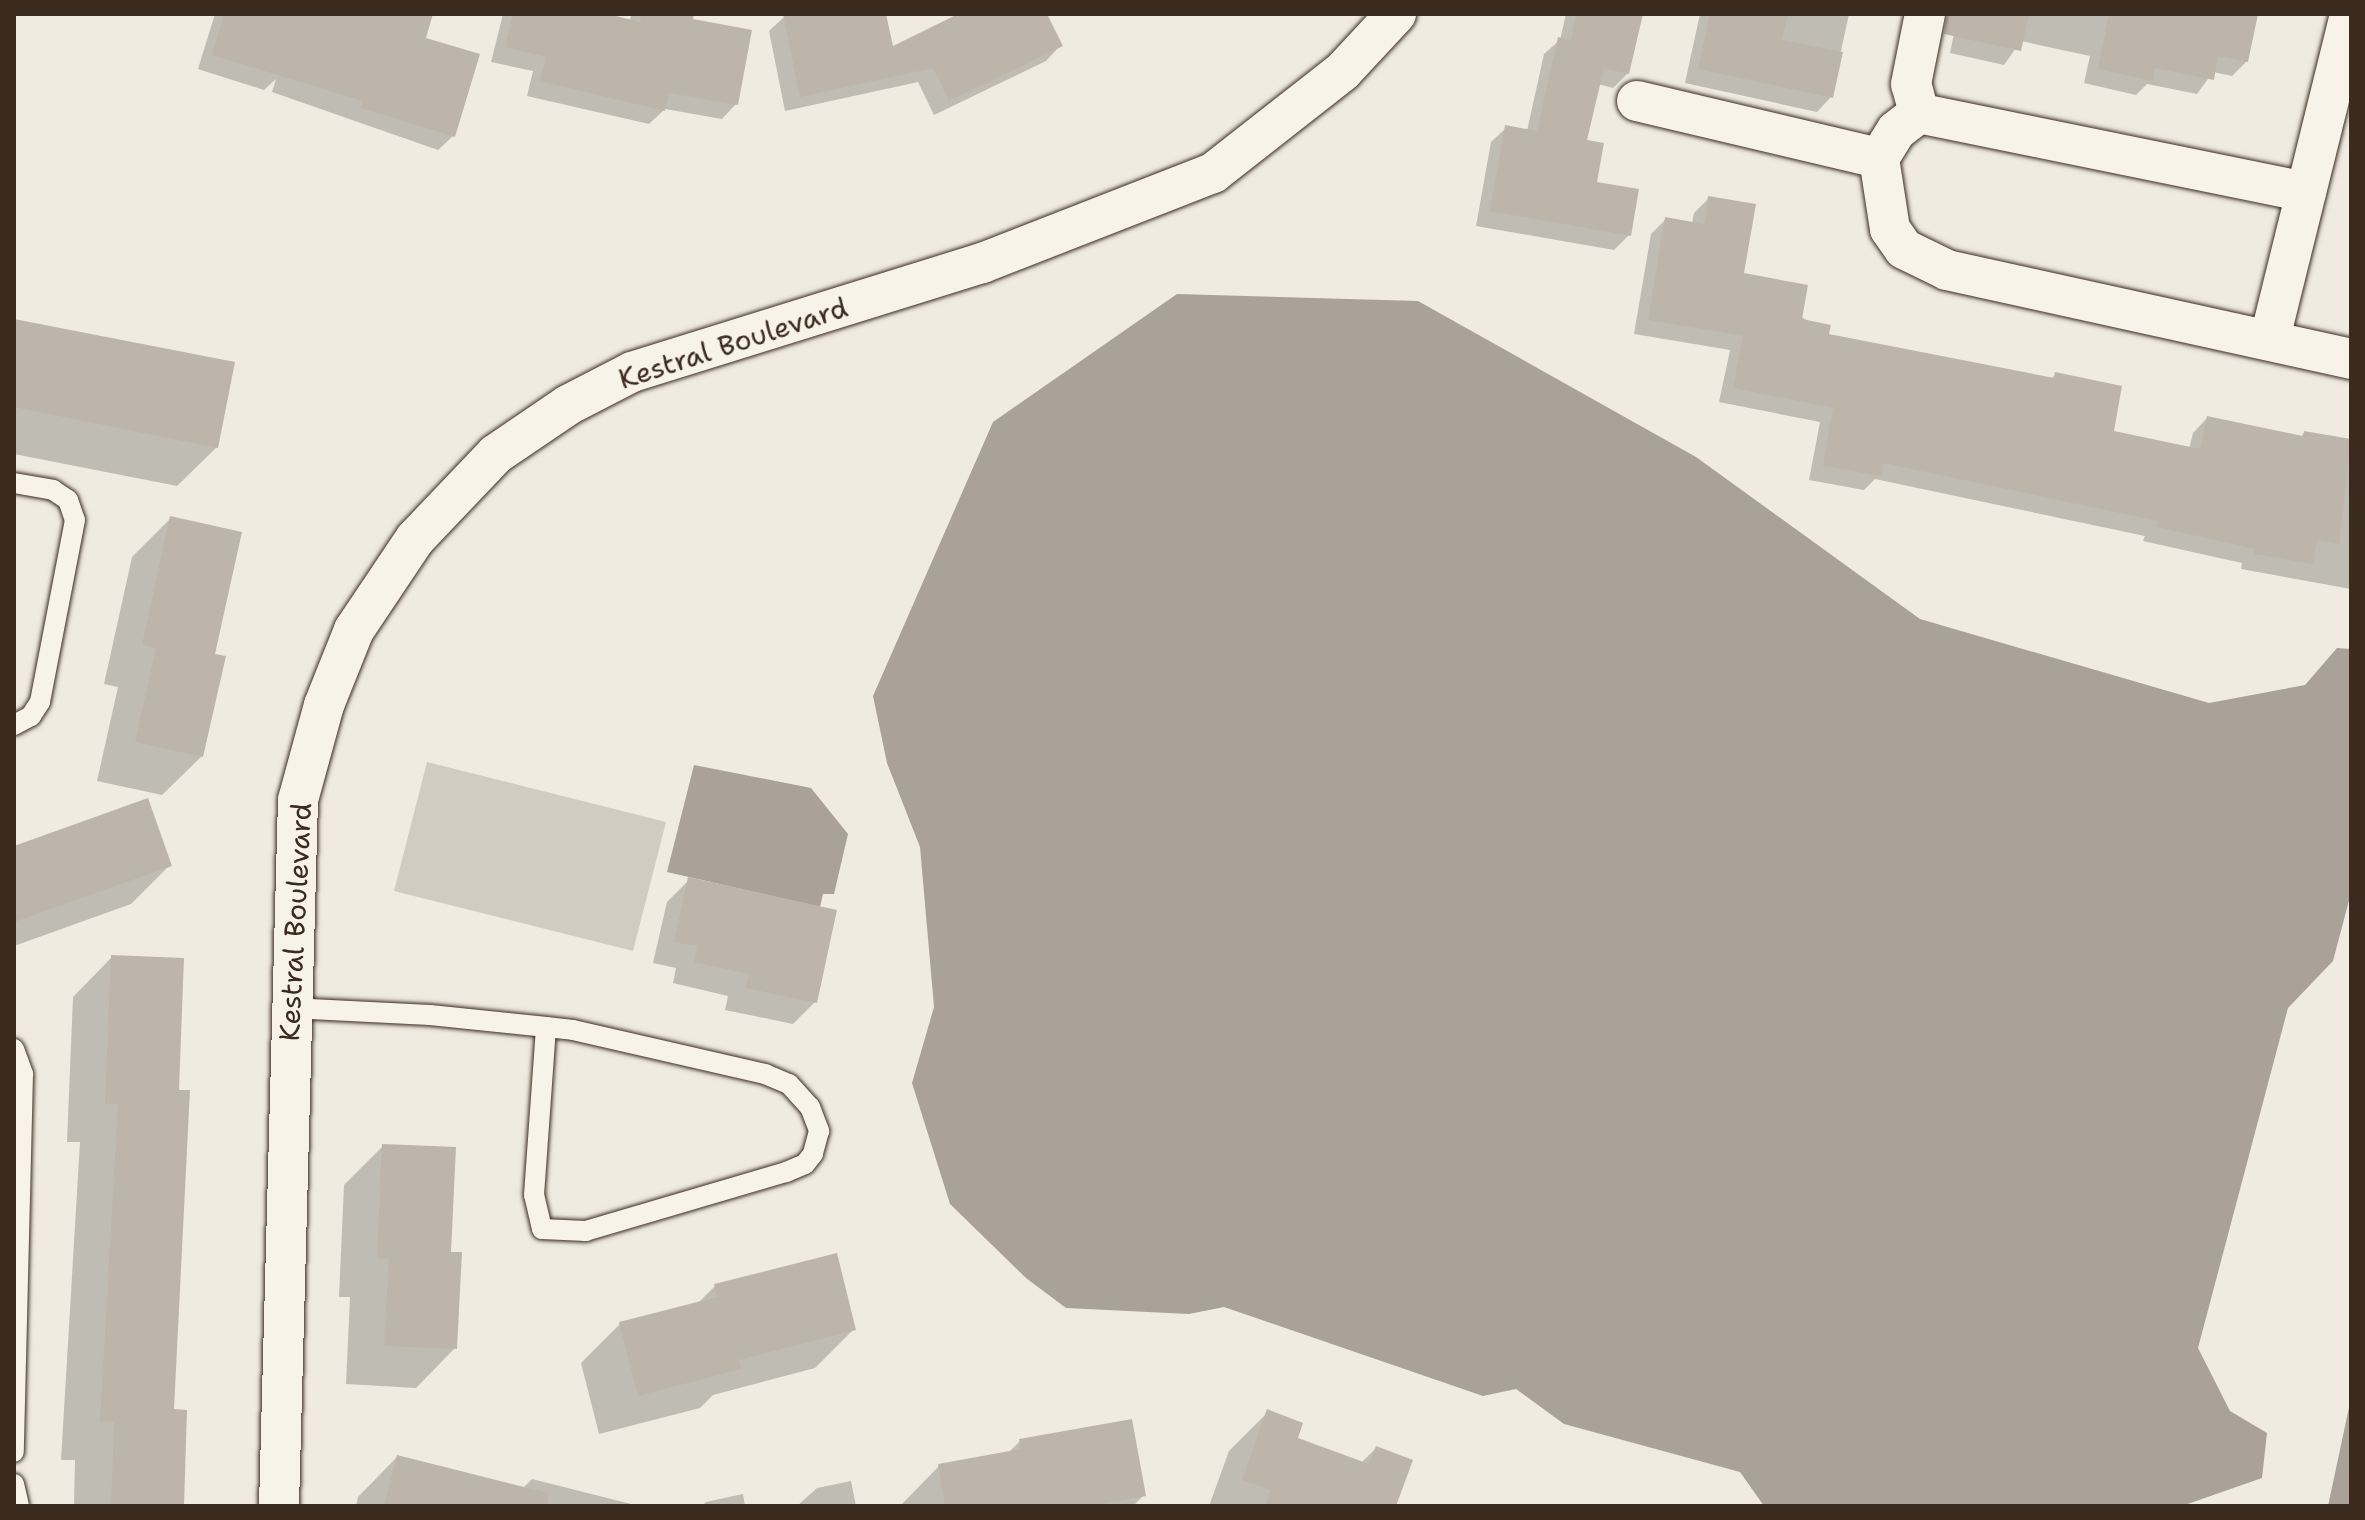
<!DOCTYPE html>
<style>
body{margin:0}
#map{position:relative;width:2365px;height:1520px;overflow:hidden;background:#efebe0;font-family:"Shantell Sans",sans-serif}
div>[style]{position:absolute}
.green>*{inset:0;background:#d1cbc0}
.water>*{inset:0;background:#aaa296}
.shadow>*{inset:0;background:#0003}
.building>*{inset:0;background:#bdb5aa}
.roads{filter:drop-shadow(0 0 2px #3b2a1e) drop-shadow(0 0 2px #3b2a1e)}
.service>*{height:20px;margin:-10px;padding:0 10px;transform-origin:10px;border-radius:10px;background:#f7f3e8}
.minor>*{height:40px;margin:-20px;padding:0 20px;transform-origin:20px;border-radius:20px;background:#f7f3e8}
span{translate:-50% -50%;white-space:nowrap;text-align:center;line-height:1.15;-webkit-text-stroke:8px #f7f3e8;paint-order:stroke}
.street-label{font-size:28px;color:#3b2a1e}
.frame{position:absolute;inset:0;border:16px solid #3b2a1e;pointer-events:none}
</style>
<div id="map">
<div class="green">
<div style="clip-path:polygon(427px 762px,666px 822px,633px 951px,394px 891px)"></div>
</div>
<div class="water">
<div style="clip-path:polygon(1177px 294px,1418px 301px,1696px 457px,1920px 619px,2209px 703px,2305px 685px,2337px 648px,2351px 649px,2351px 893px,2333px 961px,2288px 1008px,2198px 1348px,2230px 1411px,2267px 1433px,2262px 1478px,2182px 1506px,1764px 1506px,1740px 1472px,1564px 1424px,1516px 1389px,1483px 1396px,1224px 1307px,1189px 1314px,1066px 1308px,1026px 1278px,950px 1204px,912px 1083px,934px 1007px,920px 847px,887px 763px,873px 696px,993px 422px)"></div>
<div style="clip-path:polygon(694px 765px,811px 788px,848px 834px,834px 894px,823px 894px,820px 907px,667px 872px)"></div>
<div style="clip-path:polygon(2351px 1398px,2351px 1506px,2328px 1506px)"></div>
</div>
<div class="shadow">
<div style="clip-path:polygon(215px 14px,431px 14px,423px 39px,453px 136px,438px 150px,272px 92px,276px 79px,264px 90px,198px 69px)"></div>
<div style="clip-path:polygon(503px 14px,600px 14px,629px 21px,632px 14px,692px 14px,691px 21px,736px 104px,722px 119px,665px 109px,649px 124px,527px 96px,533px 71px,491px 62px)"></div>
<div style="clip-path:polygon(796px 14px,884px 14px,892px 48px,962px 14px,1045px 14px,1060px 46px,1046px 61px,934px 115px,918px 82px,785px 111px,769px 31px,784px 17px)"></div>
<div style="clip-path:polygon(1566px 14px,1640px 14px,1628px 73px,1613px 88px,1598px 84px,1585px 141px,1595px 184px,1629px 235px,1614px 250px,1476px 226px,1491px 142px,1506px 128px,1527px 131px,1544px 54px,1560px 40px)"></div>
<div style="clip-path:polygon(1700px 14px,1849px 14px,1831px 97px,1817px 112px,1685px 83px)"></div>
<div style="clip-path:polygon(1958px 14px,2256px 14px,2247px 61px,2232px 76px,2213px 72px,2197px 94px,2147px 84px,2136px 95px,2084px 83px,2090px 56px,2021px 41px,2004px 65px,1950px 53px)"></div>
<div style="clip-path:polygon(1709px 198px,1742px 274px,1827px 335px,2051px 379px,2056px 374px,2111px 433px,2189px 449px,2193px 433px,2207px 418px,2300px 438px,2304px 433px,2351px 441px,2351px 589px,2241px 569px,2242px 563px,2143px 541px,2145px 536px,1875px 479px,1864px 490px,1809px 480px,1820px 422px,1719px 402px,1730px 350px,1634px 334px,1651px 234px,1666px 219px,1692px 224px,1694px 213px)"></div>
<div style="clip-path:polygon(14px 321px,217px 447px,177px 486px,14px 454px)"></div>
<div style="clip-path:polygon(171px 518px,212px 656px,202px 756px,162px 795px,97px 781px,118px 687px,104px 684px,132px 557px)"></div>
<div style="clip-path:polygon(14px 850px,170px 865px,131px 904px,14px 946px)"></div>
<div style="clip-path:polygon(689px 880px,815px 1002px,793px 1024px,725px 1010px,728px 996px,673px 983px,676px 968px,653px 963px,667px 902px)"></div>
<div style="clip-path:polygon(112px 957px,172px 1411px,182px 1506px,74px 1506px,75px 1460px,61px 1460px,80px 1142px,67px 1142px,73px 997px)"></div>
<div style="clip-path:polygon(383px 1146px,449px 1254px,455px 1348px,416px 1388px,346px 1384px,350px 1297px,339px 1297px,344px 1185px)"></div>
<div style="clip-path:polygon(715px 1286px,854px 1329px,815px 1368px,713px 1395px,700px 1408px,599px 1434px,581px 1363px,620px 1324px,696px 1305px)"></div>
<div style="clip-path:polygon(1268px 1412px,1295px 1439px,1361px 1463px,1376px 1448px,1394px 1506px,1209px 1506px,1229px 1451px)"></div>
<div style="clip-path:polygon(1020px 1441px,1144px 1495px,1133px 1506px,900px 1506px,939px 1466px,1007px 1454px)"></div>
<div style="clip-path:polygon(397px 1457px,522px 1489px,532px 1479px,639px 1506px,356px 1506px,358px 1497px)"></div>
<div style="clip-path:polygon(851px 1481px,856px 1506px,797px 1506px,817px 1488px)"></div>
<div style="clip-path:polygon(743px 1494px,745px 1506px,702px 1506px,706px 1502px)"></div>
</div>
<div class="building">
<div style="clip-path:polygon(224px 14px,433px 14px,426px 38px,480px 54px,455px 137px,361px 108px,363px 101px,212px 55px)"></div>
<div style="clip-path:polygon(513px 14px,608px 14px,640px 22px,641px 14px,694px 14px,693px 19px,752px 30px,738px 105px,669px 93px,665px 111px,540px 81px,546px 57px,505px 47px)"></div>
<div style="clip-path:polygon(783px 14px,886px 14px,893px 46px,958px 14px,1047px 14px,1063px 46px,949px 101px,933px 68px,800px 97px)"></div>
<div style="clip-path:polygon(1576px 14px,1643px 14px,1629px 74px,1604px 68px,1587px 140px,1604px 143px,1597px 182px,1639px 189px,1631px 236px,1490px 211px,1505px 125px,1537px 131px,1558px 37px,1571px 41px)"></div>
<div style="clip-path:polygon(1710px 14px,1788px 14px,1782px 40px,1843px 52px,1833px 98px,1698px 69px)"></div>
<div style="clip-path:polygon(1947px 14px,2029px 14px,2021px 51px,1944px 34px)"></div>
<div style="clip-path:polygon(2109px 14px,2258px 14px,2248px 62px,2218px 56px,2214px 80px,2155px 68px,2153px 81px,2098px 69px)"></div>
<div style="clip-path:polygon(1708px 196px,1756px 204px,1744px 273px,1808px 285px,1802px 319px,1831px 325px,1829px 334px,2054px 378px,2055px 372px,2122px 386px,2114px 431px,2200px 449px,2207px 416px,2303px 436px,2304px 431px,2351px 439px,2339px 544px,2317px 540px,2313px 564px,2254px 554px,2255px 549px,2157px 527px,2158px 521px,1883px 463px,1881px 476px,1823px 466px,1833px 408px,1733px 388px,1743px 336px,1648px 320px,1665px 217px,1704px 224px)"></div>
<div style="clip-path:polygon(14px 319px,235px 362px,218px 448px,14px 407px)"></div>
<div style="clip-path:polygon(170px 516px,242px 532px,215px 654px,226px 656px,203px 757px,135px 742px,156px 648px,142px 645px)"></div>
<div style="clip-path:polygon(148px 798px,172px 866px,14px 922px,14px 846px)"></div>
<div style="clip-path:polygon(688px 877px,837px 910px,817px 1003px,746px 988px,749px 974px,694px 962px,697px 946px,674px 942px)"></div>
<div style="clip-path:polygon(111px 955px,184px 958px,179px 1090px,190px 1090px,174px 1409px,187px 1410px,184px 1506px,111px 1506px,114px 1422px,100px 1421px,118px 1104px,105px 1104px)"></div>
<div style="clip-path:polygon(382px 1144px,456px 1147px,451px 1252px,462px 1252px,457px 1349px,384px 1346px,389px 1259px,377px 1258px)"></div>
<div style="clip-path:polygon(837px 1253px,856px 1330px,739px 1360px,741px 1369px,638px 1396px,619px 1322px,717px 1297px,714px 1284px)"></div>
<div style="clip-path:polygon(1267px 1409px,1303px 1423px,1298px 1438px,1369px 1464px,1376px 1446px,1413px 1460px,1396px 1506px,1265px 1506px,1271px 1490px,1242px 1480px)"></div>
<div style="clip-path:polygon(1132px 1419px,1146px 1496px,1089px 1506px,945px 1506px,938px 1464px,1021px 1449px,1019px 1439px)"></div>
<div style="clip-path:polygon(397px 1455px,548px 1493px,547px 1506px,384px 1506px)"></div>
</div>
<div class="roads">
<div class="service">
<div style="left:14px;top:483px;width:40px;rotate:10deg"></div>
<div style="left:53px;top:490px;width:18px;rotate:34deg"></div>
<div style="left:68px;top:500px;width:21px;rotate:71deg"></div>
<div style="left:75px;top:520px;width:185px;rotate:100.9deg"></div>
<div style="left:40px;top:702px;width:17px;rotate:123deg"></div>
<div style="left:31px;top:716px;width:19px;rotate:152deg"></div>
<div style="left:290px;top:1008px;width:140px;rotate:2.9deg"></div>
<div style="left:430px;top:1015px;width:117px;rotate:5.9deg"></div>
<div style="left:546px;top:1027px;width:27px;rotate:6deg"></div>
<div style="left:573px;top:1030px;width:197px;rotate:12.9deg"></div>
<div style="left:765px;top:1074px;width:26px;rotate:23deg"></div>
<div style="left:789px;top:1084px;width:31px;rotate:48deg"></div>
<div style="left:810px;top:1107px;width:26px;rotate:69deg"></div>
<div style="left:819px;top:1131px;width:24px;rotate:105deg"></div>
<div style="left:813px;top:1154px;width:13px;rotate:129deg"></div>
<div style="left:805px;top:1164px;width:21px;rotate:157deg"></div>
<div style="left:786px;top:1172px;width:209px;rotate:163.6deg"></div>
<div style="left:586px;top:1231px;width:44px;rotate:-177.4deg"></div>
<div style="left:542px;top:1229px;width:35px;rotate:-103deg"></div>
<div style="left:534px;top:1195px;width:168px;rotate:-85.9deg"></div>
<div style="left:14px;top:1049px;width:27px;rotate:70deg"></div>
<div style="left:23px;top:1074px;width:378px;rotate:91.4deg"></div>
<div style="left:14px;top:1484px;width:23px;rotate:77deg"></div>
</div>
<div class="minor">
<div style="left:1637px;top:101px;width:249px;rotate:13.3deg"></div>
<div style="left:1919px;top:113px;width:30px;rotate:-105deg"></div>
<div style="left:1911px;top:84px;width:71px;rotate:-78.7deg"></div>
<div style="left:2306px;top:192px;width:395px;rotate:-168.5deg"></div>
<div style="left:1919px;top:113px;width:29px;rotate:142deg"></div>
<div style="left:1896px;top:131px;width:32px;rotate:122deg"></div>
<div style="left:1879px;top:158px;width:72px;rotate:81.2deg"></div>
<div style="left:1890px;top:229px;width:24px;rotate:55deg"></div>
<div style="left:1904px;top:249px;width:48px;rotate:26deg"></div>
<div style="left:1947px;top:270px;width:414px;rotate:12.4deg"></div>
<div style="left:2270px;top:338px;width:334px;rotate:-76.1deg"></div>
<div style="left:279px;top:1506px;width:706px;rotate:-88.46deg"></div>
<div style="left:298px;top:800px;width:98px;rotate:-74.7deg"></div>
<div style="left:324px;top:705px;width:81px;rotate:-68.2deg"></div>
<div style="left:354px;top:630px;width:110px;rotate:-56.2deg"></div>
<div style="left:415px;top:539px;width:117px;rotate:-46.4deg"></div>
<div style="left:496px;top:454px;width:87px;rotate:-34.2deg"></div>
<div style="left:568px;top:405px;width:72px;rotate:-27.3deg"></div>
<div style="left:632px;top:372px;width:367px;rotate:-17.3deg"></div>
<div style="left:982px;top:263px;width:248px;rotate:-21.3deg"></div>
<div style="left:1213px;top:173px;width:165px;rotate:-38.1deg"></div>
<div style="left:1343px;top:71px;width:78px;rotate:-47.1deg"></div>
</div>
</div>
<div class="street-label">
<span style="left:733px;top:343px;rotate:-18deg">Kestral Boulevard</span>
<span style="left:295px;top:922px;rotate:-87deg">Kestral Boulevard</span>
</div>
<div class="frame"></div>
</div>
